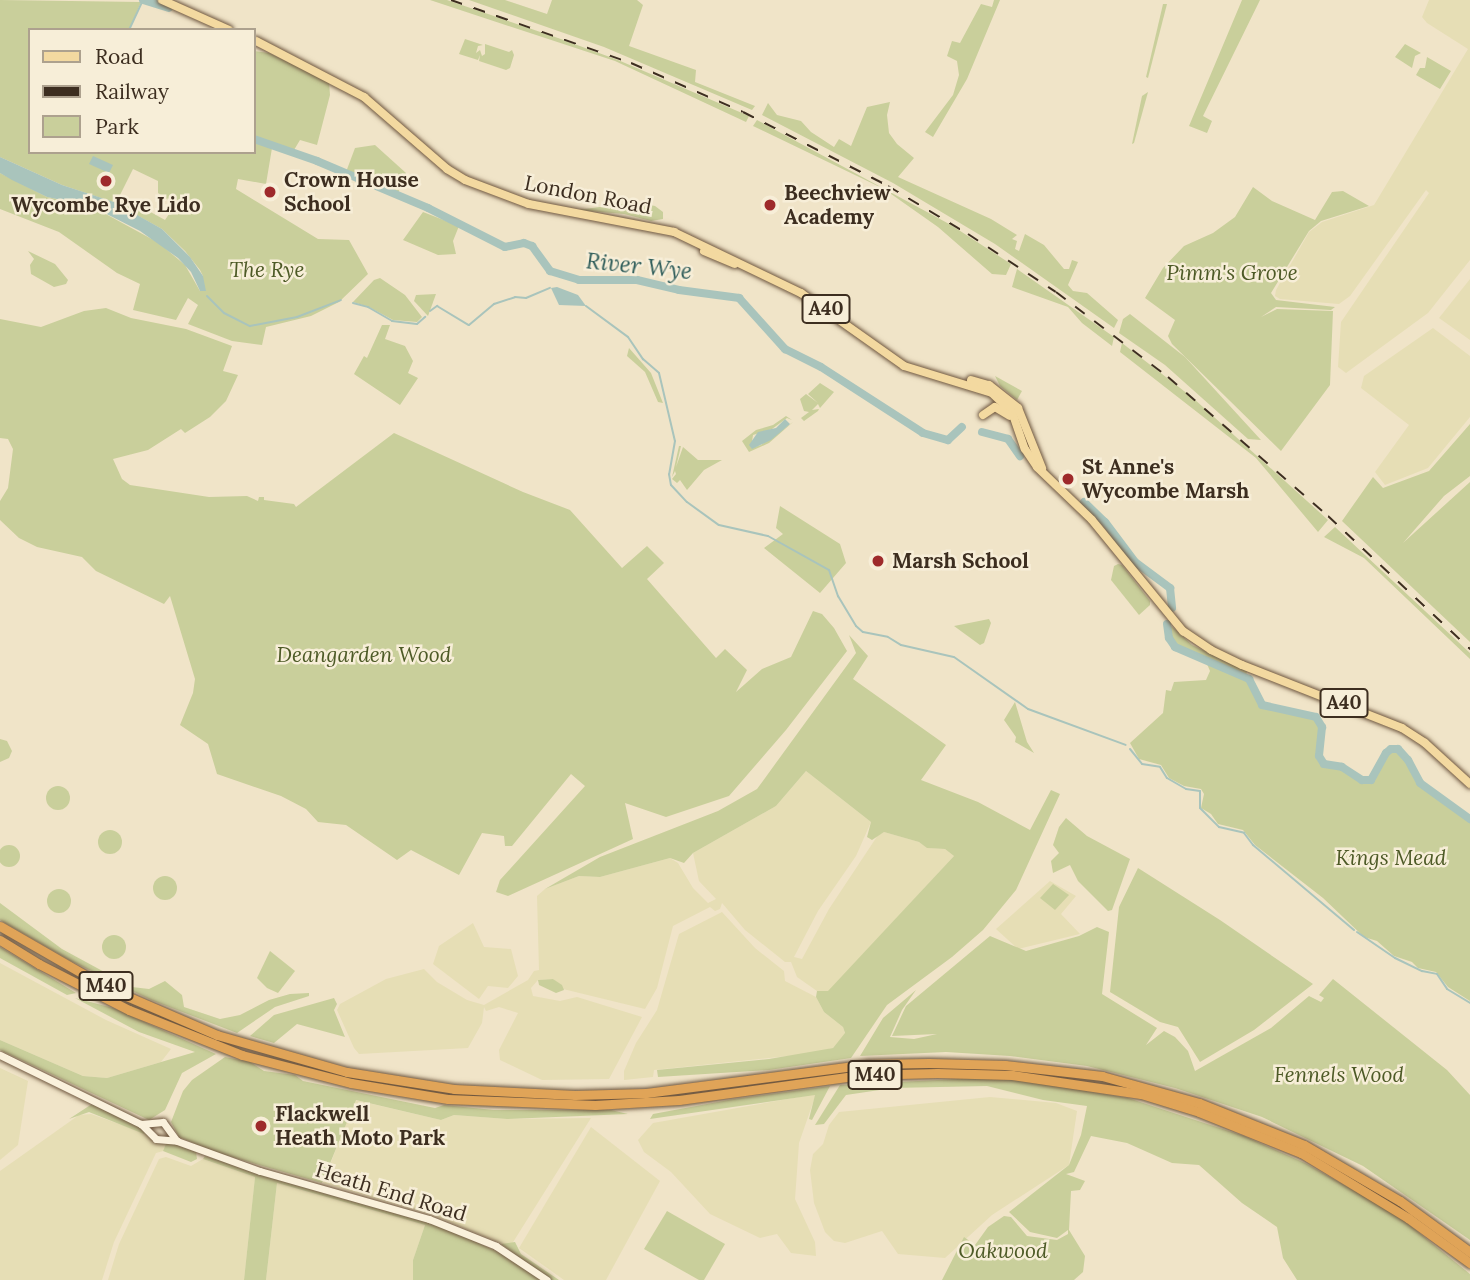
<!DOCTYPE html>
<style>
body{margin:0}
#map{position:relative;width:1470px;height:1280px;overflow:hidden;background:#f0e4c8;font-family:Lora,serif}
div>[style]{position:absolute}
.farmland>*{inset:0;background:#e6deb5}
.green>*{inset:0;background:#c9cf9b}
.round{border-radius:50%}
.water>*{inset:0;background:#a9c4bc}
.stream>*{height:2px;margin:-1px;padding:0 1px;transform-origin:1px;border-radius:1px;background:#a9c4bc}
.river>*{height:8px;margin:-4px;padding:0 4px;transform-origin:4px;border-radius:4px;background:#a9c4bc}
.roads{filter:drop-shadow(0 0 2px #6f573f) drop-shadow(0 0 2px #6f573f)}
.secondary>*{height:7px;margin:-3.5px;padding:0 3.5px;transform-origin:3.5px;border-radius:3.5px;background:#faf1dc}
.primary>*{height:8px;margin:-4px;padding:0 4px;transform-origin:4px;border-radius:4px;background:#f3d9a0}
.highway>*{height:9px;margin:-4.5px;padding:0 4.5px;transform-origin:4.5px;border-radius:4.5px;background:#e0a458}
.rail>*{height:2px;margin-top:-1px;transform-origin:0;background:repeating-linear-gradient(90deg,#3d2e20 0 12px,transparent 0 24px)}
.dots>*{width:19px;height:19px;translate:-50% -50%;box-sizing:border-box;border:4px solid #f7eed8;border-radius:50%}
span{translate:-50% -50%;white-space:nowrap;text-align:center;line-height:1.15;-webkit-text-stroke:5px #f7eed8;paint-order:stroke}
.shield-label span{padding:2px 5px;background:#f7eed8;border:2px solid;border-radius:5px;-webkit-text-stroke-width:0}
.shield-label{font-size:19px;color:#3d2e20;font-weight:700}
.poi-label{font-size:21px;color:#3d2e20;font-weight:700}
.left{translate:0 -50%;text-align:left}
.street-label{font-size:21px;color:#3d2e20}
.park-label{font-size:21px;color:#4d5a26;font-style:italic}
.water-label{font-size:23px;color:#2f5d5a;font-style:italic}
.legend{position:absolute;left:28px;top:28px;width:228px;height:126px;box-sizing:border-box;background:#f7eed8;border:2px solid #ada18e;margin:0;padding:9px 12px;list-style:none;font-size:21px;color:#3d2e20}
.legend li{display:flex;align-items:center;gap:14px;height:35px}
.legend b{width:35px;border:2px solid #ada18e}
</style>
<div id="map">
<div class="farmland">
<div style="clip-path:polygon(1429px 0,1470px 0,1470px 260px,1428px 313px,1346px 373px,1338px 367px,1341px 322px,1429px 193px,1426px 190px,1350px 296px,1339px 304px,1280px 299px,1275px 296px,1276px 290px,1309px 232px,1322px 222px,1374px 205px,1468px 49px,1427px 23px,1422px 17px)"></div>
<div style="clip-path:polygon(1470px 279px,1470px 340px,1439px 318px)"></div>
<div style="clip-path:polygon(1433px 328px,1470px 356px,1470px 417px,1428px 468px,1385px 485px,1375px 472px,1409px 425px,1361px 388px,1364px 376px)"></div>
<div style="clip-path:polygon(806px 771px,871px 822px,856px 856px,818px 911px,794px 957px,802px 959px,829px 909px,878px 835px,884px 832px,919px 842px,928px 848px,945px 849px,954px 856px,828px 992px,817px 991px,797px 977px,791px 962px,785px 962px,745px 930px,722px 903px,720px 909px,715px 911px,710px 907px,673px 926px,657px 988px,645px 1009px,563px 989px,553px 979px,538px 980px,531px 988px,533px 996px,560px 1001px,577px 997px,642px 1017px,609px 1079px,542px 1080px,500px 1060px,499px 1050px,518px 1013px,499px 1007px,486px 1011px,484px 1007px,482px 1023px,468px 1048px,359px 1054px,354px 1048px,337px 1010px,340px 1004px,386px 979px,424px 969px,437px 982px,467px 1000px,484px 1005px,528px 980px,534px 971px,539px 970px,537px 896px,545px 889px,579px 876px,600px 877px,670px 858px,678px 863px,693px 888px,708px 903px,716px 899px,699px 881px,693px 853px,776px 806px)"></div>
<div style="clip-path:polygon(1050px 881px,1076px 896px,1061px 914px,1080px 934px,1018px 949px,996px 929px)"></div>
<div style="clip-path:polygon(722px 912px,755px 948px,784px 971px,785px 981px,816px 997px,824px 1012px,843px 1027px,845px 1034px,833px 1048px,808px 1054px,654px 1070px,653px 1077px,624px 1080px,624px 1071px,636px 1043px,657px 1010px,679px 934px)"></div>
<div style="clip-path:polygon(473px 923px,484px 947px,511px 949px,518px 976px,508px 988px,488px 986px,479px 999px,433px 964px,439px 946px)"></div>
<div style="clip-path:polygon(0 963px,106px 1020px,171px 1049px,161px 1062px,107px 1078px,83px 1076px,0 1040px)"></div>
<div style="clip-path:polygon(0 1068px,28px 1081px,18px 1145px,0 1160px)"></div>
<div style="clip-path:polygon(816px 1094px,799px 1143px,795px 1199px,815px 1242px,816px 1256px,791px 1253px,777px 1234px,760px 1238px,710px 1214px,671px 1172px,644px 1152px,638px 1140px,653px 1123px)"></div>
<div style="clip-path:polygon(990px 1097px,1056px 1103px,1077px 1111px,1069px 1165px,992px 1215px,945px 1258px,898px 1254px,882px 1231px,845px 1243px,834px 1241px,825px 1232px,814px 1203px,810px 1170px,813px 1154px,823px 1144px,829px 1125px,839px 1112px)"></div>
<div style="clip-path:polygon(355px 1100px,441px 1120px,454px 1115px,507px 1119px,591px 1118px,510px 1247px,433px 1215px,323px 1183px)"></div>
<div style="clip-path:polygon(91px 1114px,144px 1133px,146px 1130px,167px 1141px,163px 1151px,156px 1153px,114px 1242px,102px 1280px,0 1280px,0 1171px,79px 1115px)"></div>
<div style="clip-path:polygon(591px 1127px,660px 1181px,606px 1280px,564px 1280px,519px 1248px)"></div>
<div style="clip-path:polygon(166px 1157px,191px 1166px,203px 1159px,255px 1177px,244px 1280px,108px 1280px,119px 1244px,159px 1159px)"></div>
<div style="clip-path:polygon(277px 1183px,425px 1225px,413px 1260px,413px 1280px,266px 1280px)"></div>
</div>
<div class="green">
<div style="clip-path:polygon(evenodd,0 0,141px 2px,129px 30px,30px 30px,30px 152px,254px 152px,254px 141px,272px 148px,266px 184px,238px 179px,236px 189px,318px 239px,349px 240px,368px 274px,339px 302px,311px 316px,266px 327px,262px 345px,232px 341px,188px 324px,198px 305px,188px 298px,176px 320px,133px 310px,140px 284px,117px 273px,59px 232px,0 209px,0 173px,47px 197px,91px 206px,159px 243px,185px 265px,200px 291px,203px 276px,200px 270px,185px 251px,162px 229px,113px 202px,62px 185px,0 157px,0 0,133px 169px,158px 181px,158px 193px,175px 205px,165px 220px,120px 195px,133px 169px)"></div>
<div style="clip-path:polygon(430px 0,447px 0,558px 38px,618px 60px,749px 116px,746px 122px,615px 61px)"></div>
<div style="clip-path:polygon(469px 0,505px 0,547px 14px,552px 0,637px 0,643px 5px,629px 46px,696px 70px,695px 82px,755px 106px,752px 110px,604px 47px)"></div>
<div style="clip-path:polygon(994px 0,1000px 0,967px 79px,933px 137px,925px 132px,953px 95px,959px 75px,957px 61px,947px 56px,952px 41px,960px 43px,981px 4px,992px 7px)"></div>
<div style="clip-path:polygon(1242px 0,1260px 0,1203px 116px,1212px 121px,1207px 133px,1189px 126px)"></div>
<div style="clip-path:polygon(1163px 4px,1167px 4px,1148px 78px,1146px 77px)"></div>
<div style="clip-path:polygon(465px 39px,483px 45px,478px 46px,476px 53px,480px 50px,482px 56px,485px 54px,485px 44px,509px 52px,512px 50px,514px 55px,510px 68px,506px 70px,479px 61px,480px 55px,478px 60px,459px 54px)"></div>
<div style="clip-path:polygon(1405px 44px,1421px 53px,1415px 56px,1412px 68px,1395px 57px)"></div>
<div style="clip-path:polygon(254px 51px,269px 53px,329px 82px,330px 95px,317px 145px,300px 140px,294px 150px,254px 136px)"></div>
<div style="clip-path:polygon(1427px 57px,1451px 71px,1440px 89px,1416px 75px,1420px 68px,1425px 68px)"></div>
<div style="clip-path:polygon(1148px 92px,1134px 143px,1132px 144px,1142px 96px)"></div>
<div style="clip-path:polygon(890px 102px,887px 115px,889px 133px,897px 144px,914px 158px,898px 177px,991px 219px,1017px 235px,1012px 239px,1017px 241px,1015px 249px,1019px 251px,1025px 234px,1044px 245px,1064px 269px,1069px 269px,1072px 260px,1078px 262px,1068px 285px,1073px 291px,1087px 293px,1118px 320px,1114px 328px,995px 244px,893px 183px,762px 115px,768px 103px,777px 115px,801px 121px,811px 132px,834px 147px,839px 139px,851px 146px,867px 107px)"></div>
<div style="clip-path:polygon(757px 120px,951px 225px,1011px 264px,1006px 275px,992px 274px,938px 227px,884px 189px,753px 126px)"></div>
<div style="clip-path:polygon(375px 145px,406px 173px,398px 193px,346px 172px,355px 148px)"></div>
<div style="clip-path:polygon(1253px 187px,1272px 201px,1315px 220px,1332px 192px,1343px 191px,1369px 206px,1321px 221px,1309px 231px,1271px 293px,1276px 300px,1335px 307px,1331px 310px,1276px 307px,1261px 317px,1277px 309px,1333px 311px,1330px 385px,1281px 451px,1172px 344px,1168px 336px,1175px 320px,1145px 298px,1163px 268px,1184px 246px,1213px 233px,1235px 217px)"></div>
<div style="clip-path:polygon(637px 202px,655px 206px,663px 212px,663px 219px,651px 221px,624px 214px,577px 210px)"></div>
<div style="clip-path:polygon(423px 212px,459px 226px,453px 241px,456px 254px,438px 255px,403px 240px)"></div>
<div style="clip-path:polygon(28px 251px,55px 264px,68px 280px,66px 284px,54px 287px,31px 274px,30px 265px,34px 259px)"></div>
<div style="clip-path:polygon(1017px 269px,1114px 337px,1112px 346px,1082px 323px,1068px 307px,1012px 287px)"></div>
<div style="clip-path:polygon(380px 278px,405px 295px,422px 317px,417px 322px,393px 320px,369px 307px,353px 302px,374px 280px)"></div>
<div style="clip-path:polygon(436px 294px,428px 316px,414px 301px,416px 295px)"></div>
<div style="clip-path:polygon(106px 308px,131px 318px,186px 329px,232px 346px,223px 371px,238px 375px,226px 401px,210px 417px,185px 433px,181px 429px,148px 450px,113px 459px,122px 479px,130px 485px,209px 497px,247px 496px,258px 501px,259px 497px,264px 497px,264px 500px,294px 504px,296px 507px,394px 433px,523px 492px,570px 510px,622px 568px,647px 546px,664px 563px,647px 579px,716px 658px,725px 649px,747px 670px,736px 692px,762px 669px,791px 657px,813px 611px,822px 614px,834px 628px,847px 651px,786px 730px,729px 796px,666px 817px,625px 803px,633px 839px,508px 896px,496px 892px,500px 880px,585px 786px,571px 774px,512px 846px,505px 846px,504px 836px,482px 833px,459px 875px,411px 850px,397px 860px,346px 825px,318px 822px,306px 809px,281px 796px,217px 774px,208px 744px,180px 725px,193px 693px,195px 679px,170px 596px,164px 604px,96px 571px,82px 557px,37px 547px,19px 538px,0 520px,0 501px,8px 488px,13px 449px,8px 439px,0 438px,0 319px,41px 327px,84px 311px)"></div>
<div style="clip-path:polygon(1130px 314px,1185px 357px,1261px 440px,1248px 439px,1165px 365px,1119px 333px,1123px 319px)"></div>
<div style="clip-path:polygon(382px 325px,390px 325px,385px 339px,405px 346px,413px 361px,408px 373px,418px 378px,400px 405px,354px 374px,364px 356px,367px 358px)"></div>
<div style="clip-path:polygon(1122px 343px,1193px 398px,1328px 520px,1318px 532px,1256px 458px,1120px 352px)"></div>
<div style="clip-path:polygon(629px 348px,651px 373px,663px 403px,658px 402px,645px 372px,627px 356px)"></div>
<div style="clip-path:polygon(995px 376px,1022px 391px,1017px 400px,1000px 386px)"></div>
<div style="clip-path:polygon(820px 383px,834px 392px,820px 408px,818px 404px,812px 410px,819px 409px,818px 411px,804px 421px,801px 418px,809px 412px,804px 411px,800px 399px,806px 394px,818px 403px,808px 394px)"></div>
<div style="clip-path:polygon(786px 416px,792px 420px,787px 418px,772px 429px,753px 435px,751px 448px,761px 445px,793px 422px,769px 443px,749px 452px,742px 441px,756px 430px,773px 425px)"></div>
<div style="clip-path:polygon(1470px 424px,1470px 476px,1444px 496px,1403px 543px,1470px 482px,1470px 642px,1342px 521px,1373px 477px,1383px 488px,1429px 471px)"></div>
<div style="clip-path:polygon(679px 446px,681px 446px,676px 467px,683px 447px,698px 460px,722px 460px,704px 470px,687px 490px,680px 480px,677px 483px,672px 479px,676px 474px,675px 471px,672px 477px)"></div>
<div style="clip-path:polygon(780px 506px,840px 544px,846px 563px,820px 593px,764px 548px,783px 534px,776px 528px)"></div>
<div style="clip-path:polygon(1335px 527px,1470px 653px,1470px 659px,1364px 558px,1324px 537px)"></div>
<div style="clip-path:polygon(1118px 564px,1122px 565px,1150px 601px,1150px 605px,1139px 615px,1111px 580px,1114px 566px)"></div>
<div style="clip-path:polygon(989px 619px,991px 623px,984px 643px,980px 645px,954px 626px)"></div>
<div style="clip-path:polygon(1168px 623px,1192px 645px,1247px 671px,1246px 677px,1174px 644px,1167px 629px)"></div>
<div style="clip-path:polygon(849px 635px,868px 656px,853px 679px,946px 745px,921px 780px,978px 802px,1030px 830px,1051px 790px,1060px 794px,1016px 890px,983px 930px,952px 957px,887px 1005px,851px 1058px,769px 1070px,658px 1077px,657px 1070px,769px 1059px,833px 1048px,845px 1033px,843px 1027px,824px 1012px,816px 997px,817px 991px,828px 991px,954px 856px,945px 849px,927px 848px,919px 842px,884px 832px,872px 840px,867px 837px,871px 822px,806px 771px,776px 806px,693px 853px,684px 863px,670px 858px,600px 877px,579px 876px,545px 889px,600px 857px,718px 811px,757px 789px,856px 653px)"></div>
<div style="clip-path:polygon(1207px 664px,1250px 682px,1256px 700px,1263px 707px,1316px 719px,1320px 731px,1317px 752px,1321px 762px,1347px 771px,1366px 782px,1375px 778px,1383px 760px,1391px 750px,1396px 749px,1406px 757px,1420px 786px,1436px 795px,1470px 823px,1470px 1001px,1448px 987px,1436px 972px,1418px 968px,1412px 962px,1394px 956px,1377px 941px,1364px 937px,1323px 898px,1255px 845px,1243px 830px,1218px 824px,1211px 814px,1201px 808px,1204px 794px,1201px 789px,1184px 786px,1169px 778px,1161px 765px,1139px 759px,1130px 743px,1163px 713px,1166px 690px,1171px 691px,1174px 682px,1206px 680px,1210px 671px)"></div>
<div style="clip-path:polygon(1015px 702px,1027px 742px,1034px 753px,1015px 742px,1016px 737px,1004px 720px)"></div>
<div style="clip-path:polygon(0 739px,7px 741px,12px 751px,9px 758px,0 762px)"></div>
<div class="round" style="left:46px;top:786px;width:24px;height:24px"></div>
<div style="clip-path:polygon(1066px 818px,1087px 836px,1130px 859px,1112px 910px,1108px 911px,1078px 881px,1070px 865px,1053px 873px,1051px 861px,1059px 853px,1053px 845px,1059px 827px)"></div>
<div class="round" style="left:98px;top:830px;width:24px;height:24px"></div>
<div class="round" style="left:-2px;top:845px;width:22px;height:22px"></div>
<div style="clip-path:polygon(1138px 868px,1220px 920px,1313px 984px,1254px 1030px,1200px 1062px,1178px 1027px,1160px 1022px,1110px 992px,1119px 907px)"></div>
<div class="round" style="left:153px;top:876px;width:24px;height:24px"></div>
<div style="clip-path:polygon(1053px 884px,1069px 895px,1055px 910px,1040px 898px)"></div>
<div class="round" style="left:47px;top:889px;width:24px;height:24px"></div>
<div style="clip-path:polygon(0 903px,62px 949px,132px 987px,149px 989px,165px 981px,182px 995px,184px 1007px,220px 1019px,240px 1015px,269px 1000px,290px 994px,309px 993px,309px 996px,275px 1007px,237px 1033px,151px 1000px,71px 961px,0 920px)"></div>
<div style="clip-path:polygon(1097px 927px,1109px 932px,1102px 994px,1157px 1028px,1146px 1045px,1164px 1031px,1175px 1037px,1188px 1051px,1195px 1071px,1271px 1028px,1309px 996px,1321px 1002px,1324px 998px,1319px 995px,1333px 979px,1447px 1070px,1470px 1095px,1470px 1240px,1363px 1166px,1262px 1117px,1175px 1088px,1087px 1066px,1010px 1056px,946px 1052px,860px 1056px,883px 1018px,916px 990px,902px 1010px,890px 1037px,914px 1039px,937px 1034px,892px 1036px,906px 1006px,990px 936px,1026px 951px,1079px 936px)"></div>
<div class="round" style="left:102px;top:935px;width:24px;height:24px"></div>
<div style="clip-path:polygon(0 947px,76px 993px,67px 995px,0 958px)"></div>
<div style="clip-path:polygon(270px 951px,295px 971px,278px 993px,267px 988px,257px 978px)"></div>
<div style="clip-path:polygon(553px 979px,562px 985px,564px 990px,556px 993px,539px 985px,538px 980px)"></div>
<div style="clip-path:polygon(75px 998px,113px 1008px,216px 1054px,182px 1073px,165px 1110px,149px 1120px,0 1050px,0 1040px,83px 1076px,107px 1078px,195px 1052px,139px 1032px)"></div>
<div style="clip-path:polygon(334px 998px,337px 1004px,334px 1010px,345px 1037px,297px 1024px,274px 1043px,250px 1036px,274px 1015px)"></div>
<div style="clip-path:polygon(225px 1057px,250px 1062px,264px 1071px,295px 1075px,303px 1081px,435px 1108px,444px 1105px,494px 1110px,611px 1110px,628px 1114px,507px 1119px,454px 1115px,441px 1120px,356px 1100px,322px 1183px,218px 1153px,179px 1137px,171px 1122px,183px 1091px,192px 1080px)"></div>
<div style="clip-path:polygon(977px 1078px,1025px 1081px,1128px 1098px,1244px 1136px,1305px 1163px,1397px 1215px,1470px 1274px,1470px 1280px,1297px 1280px,1283px 1258px,1277px 1227px,1242px 1203px,1199px 1165px,1172px 1163px,1127px 1143px,1091px 1136px,1074px 1172px,1066px 1174px,1085px 1181px,1080px 1190px,1071px 1191px,1069px 1230px,1085px 1256px,1083px 1272px,1074px 1280px,942px 1280px,964px 1237px,975px 1245px,988px 1227px,1004px 1216px,1011px 1217px,1027px 1236px,1057px 1240px,1068px 1234px,1068px 1230px,1057px 1238px,1030px 1232px,1009px 1212px,1069px 1165px,1081px 1135px,1087px 1106px,1043px 1100px,987px 1086px,893px 1088px,846px 1095px,824px 1124px,815px 1125px,840px 1085px)"></div>
<div style="clip-path:polygon(830px 1086px,812px 1120px,809px 1119px,815px 1095px,650px 1119px,653px 1114px,734px 1099px)"></div>
<div style="clip-path:polygon(92px 1104px,146px 1130px,144px 1134px,89px 1112px,69px 1119px)"></div>
<div style="clip-path:polygon(167px 1141px,196px 1152px,197px 1159px,191px 1162px,163px 1151px)"></div>
<div style="clip-path:polygon(205px 1156px,437px 1224px,500px 1253px,542px 1280px,413px 1280px,413px 1260px,425px 1225px,277px 1183px,266px 1280px,244px 1280px,255px 1177px,203px 1159px)"></div>
<div style="clip-path:polygon(667px 1211px,725px 1244px,704px 1280px,699px 1280px,644px 1249px)"></div>
<div style="clip-path:polygon(515px 1242px,521px 1254px,559px 1280px,550px 1280px,501px 1244px)"></div>
</div>
<div class="water">
<div style="clip-path:polygon(93px 156px,113px 165px,109px 173px,89px 164px)"></div>
<div style="clip-path:polygon(0 157px,62px 185px,114px 202px,162px 229px,190px 257px,203px 276px,206px 291px,200px 291px,191px 272px,178px 258px,140px 231px,91px 206px,47px 197px,12px 180px,0 173px)"></div>
<div style="clip-path:polygon(557px 287px,578px 295px,586px 306px,559px 305px,551px 288px)"></div>
<div style="clip-path:polygon(785px 419px,790px 424px,771px 440px,752px 449px,749px 445px,758px 432px,776px 428px)"></div>
</div>
<div class="stream">
<div style="left:129px;top:30px;width:33px;rotate:-65deg"></div>
<div style="left:207px;top:296px;width:24px;rotate:45deg"></div>
<div style="left:224px;top:313px;width:29px;rotate:27deg"></div>
<div style="left:250px;top:326px;width:48px;rotate:-10.8deg"></div>
<div style="left:297px;top:317px;width:47px;rotate:-21.1deg"></div>
<div style="left:353px;top:303px;width:16px;rotate:15deg"></div>
<div style="left:368px;top:307px;width:28px;rotate:30deg"></div>
<div style="left:392px;top:321px;width:25px;rotate:7deg"></div>
<div style="left:417px;top:324px;width:11px;rotate:-41deg"></div>
<div style="left:586px;top:306px;width:52px;rotate:36.4deg"></div>
<div style="left:628px;top:337px;width:27px;rotate:56deg"></div>
<div style="left:643px;top:359px;width:21px;rotate:41deg"></div>
<div style="left:659px;top:373px;width:70px;rotate:76.8deg"></div>
<div style="left:675px;top:441px;width:34px;rotate:100deg"></div>
<div style="left:669px;top:474px;width:11px;rotate:80deg"></div>
<div style="left:671px;top:485px;width:23px;rotate:47deg"></div>
<div style="left:687px;top:502px;width:39px;rotate:36deg"></div>
<div style="left:719px;top:525px;width:50px;rotate:12.7deg"></div>
<div style="left:768px;top:536px;width:70px;rotate:29.1deg"></div>
<div style="left:829px;top:570px;width:28px;rotate:71deg"></div>
<div style="left:838px;top:596px;width:35px;rotate:59deg"></div>
<div style="left:856px;top:626px;width:9px;rotate:41deg"></div>
<div style="left:863px;top:632px;width:25px;rotate:11deg"></div>
<div style="left:888px;top:637px;width:15px;rotate:32deg"></div>
<div style="left:901px;top:645px;width:54px;rotate:12.8deg"></div>
<div style="left:954px;top:657px;width:90px;rotate:35.1deg"></div>
<div style="left:1028px;top:709px;width:104px;rotate:20.2deg"></div>
<div style="left:430px;top:311px;width:9px;rotate:-36deg"></div>
<div style="left:437px;top:306px;width:37px;rotate:31deg"></div>
<div style="left:469px;top:325px;width:33px;rotate:-40deg"></div>
<div style="left:494px;top:304px;width:22px;rotate:-18deg"></div>
<div style="left:515px;top:297px;width:11px;rotate:5deg"></div>
<div style="left:526px;top:298px;width:26px;rotate:-23deg"></div>
<div style="left:1130px;top:749px;width:19px;rotate:51deg"></div>
<div style="left:1142px;top:764px;width:18px;rotate:9deg"></div>
<div style="left:1160px;top:767px;width:13px;rotate:58deg"></div>
<div style="left:1167px;top:778px;width:22px;rotate:30deg"></div>
<div style="left:1186px;top:789px;width:14px;rotate:8deg"></div>
<div style="left:1200px;top:791px;width:17px;rotate:90deg"></div>
<div style="left:1200px;top:808px;width:27px;rotate:45deg"></div>
<div style="left:1219px;top:827px;width:26px;rotate:13deg"></div>
<div style="left:1244px;top:833px;width:15px;rotate:53deg"></div>
<div style="left:1253px;top:845px;width:132px;rotate:40.1deg"></div>
<div style="left:1357px;top:932px;width:46px;rotate:34.4deg"></div>
<div style="left:1395px;top:958px;width:30px;rotate:26deg"></div>
<div style="left:1422px;top:971px;width:15px;rotate:11deg"></div>
<div style="left:1437px;top:974px;width:18px;rotate:56deg"></div>
<div style="left:1447px;top:989px;width:27px;rotate:31deg"></div>
</div>
<div class="river">
<div style="left:143px;top:0;width:27px;rotate:17deg"></div>
<div style="left:254px;top:139px;width:67px;rotate:19.2deg"></div>
<div style="left:317px;top:161px;width:121px;rotate:22.9deg"></div>
<div style="left:428px;top:208px;width:86px;rotate:26.9deg"></div>
<div style="left:505px;top:247px;width:19px;rotate:-12deg"></div>
<div style="left:524px;top:243px;width:9px;rotate:21deg"></div>
<div style="left:532px;top:246px;width:31px;rotate:54deg"></div>
<div style="left:550px;top:271px;width:30px;rotate:17deg"></div>
<div style="left:579px;top:280px;width:58px"></div>
<div style="left:637px;top:280px;width:43px;rotate:13.4deg"></div>
<div style="left:679px;top:290px;width:61px;rotate:7.6deg"></div>
<div style="left:739px;top:298px;width:69px;rotate:48deg"></div>
<div style="left:785px;top:349px;width:40px;rotate:26.6deg"></div>
<div style="left:821px;top:367px;width:121px;rotate:32.9deg"></div>
<div style="left:923px;top:433px;width:26px;rotate:16deg"></div>
<div style="left:948px;top:440px;width:19px;rotate:-43deg"></div>
<div style="left:982px;top:432px;width:27px;rotate:15deg"></div>
<div style="left:1008px;top:439px;width:21px;rotate:55deg"></div>
<div style="left:1084px;top:502px;width:29px;rotate:44deg"></div>
<div style="left:1105px;top:522px;width:50px;rotate:53.1deg"></div>
<div style="left:1135px;top:562px;width:44px;rotate:36.6deg"></div>
<div style="left:1170px;top:588px;width:20px;rotate:84deg"></div>
<div style="left:1167px;top:624px;width:14px;rotate:82deg"></div>
<div style="left:1169px;top:638px;width:11px;rotate:56deg"></div>
<div style="left:1175px;top:647px;width:81px;rotate:23.4deg"></div>
<div style="left:1249px;top:679px;width:29px;rotate:63deg"></div>
<div style="left:1262px;top:705px;width:55px;rotate:12.5deg"></div>
<div style="left:1316px;top:717px;width:12px;rotate:59deg"></div>
<div style="left:1322px;top:727px;width:29px;rotate:96deg"></div>
<div style="left:1319px;top:756px;width:9px;rotate:58deg"></div>
<div style="left:1324px;top:764px;width:18px;rotate:9deg"></div>
<div style="left:1342px;top:767px;width:24px;rotate:33deg"></div>
<div style="left:1362px;top:780px;width:9px"></div>
<div style="left:1371px;top:780px;width:31px;rotate:-61deg"></div>
<div style="left:1386px;top:753px;width:6px;rotate:-39deg"></div>
<div style="left:1391px;top:749px;width:7px"></div>
<div style="left:1398px;top:749px;width:15px;rotate:48deg"></div>
<div style="left:1408px;top:760px;width:26px;rotate:62deg"></div>
<div style="left:1420px;top:783px;width:62px;rotate:35.8deg"></div>
</div>
<div class="roads">
<div class="secondary">
<div style="left:0;top:1055px;width:157px;rotate:26.1deg"></div>
<div style="left:141px;top:1124px;width:21px;rotate:45deg"></div>
<div style="left:156px;top:1139px;width:21px;rotate:5deg"></div>
<div style="left:177px;top:1141px;width:88px;rotate:19.9deg"></div>
<div style="left:260px;top:1171px;width:176px;rotate:15.9deg"></div>
<div style="left:429px;top:1219px;width:72px;rotate:21.9deg"></div>
<div style="left:496px;top:1246px;width:61px;rotate:33.7deg"></div>
<div style="left:141px;top:1124px;width:22px;rotate:-5deg"></div>
<div style="left:163px;top:1122px;width:22px;rotate:54deg"></div>
</div>
<div class="primary">
<div style="left:162px;top:0;width:73px;rotate:24.1deg"></div>
<div style="left:256px;top:41px;width:122px;rotate:27.4deg"></div>
<div style="left:364px;top:97px;width:110px;rotate:40.9deg"></div>
<div style="left:447px;top:169px;width:21px;rotate:31deg"></div>
<div style="left:465px;top:180px;width:68px;rotate:20.6deg"></div>
<div style="left:529px;top:204px;width:148px;rotate:10.9deg"></div>
<div style="left:674px;top:232px;width:141px;rotate:25.7deg"></div>
<div style="left:801px;top:293px;width:126px;rotate:35.3deg"></div>
<div style="left:904px;top:366px;width:92px;rotate:17.1deg"></div>
<div style="left:992px;top:393px;width:28px;rotate:44deg"></div>
<div style="left:1012px;top:412px;width:39px;rotate:71deg"></div>
<div style="left:1025px;top:449px;width:22px;rotate:56deg"></div>
<div style="left:1037px;top:467px;width:76px;rotate:43.9deg"></div>
<div style="left:1092px;top:520px;width:144px;rotate:50.7deg"></div>
<div style="left:1183px;top:631px;width:34px;rotate:34deg"></div>
<div style="left:1211px;top:650px;width:34px;rotate:26deg"></div>
<div style="left:1242px;top:665px;width:172px;rotate:21.5deg"></div>
<div style="left:1402px;top:728px;width:27px;rotate:33deg"></div>
<div style="left:1425px;top:743px;width:61px;rotate:42.3deg"></div>
<div style="left:704px;top:251px;width:33px;rotate:23deg"></div>
<div style="left:971px;top:380px;width:19px;rotate:16deg"></div>
<div style="left:989px;top:385px;width:37px;rotate:38deg"></div>
<div style="left:1018px;top:408px;width:65px;rotate:68.2deg"></div>
<div style="left:983px;top:415px;width:14px;rotate:-34deg"></div>
<div style="left:995px;top:407px;width:17px;rotate:31deg"></div>
</div>
<div class="highway">
<div style="left:0;top:926px;width:125px;rotate:29.9deg"></div>
<div style="left:108px;top:988px;width:119px;rotate:23.3deg"></div>
<div style="left:217px;top:1035px;width:135px;rotate:15.9deg"></div>
<div style="left:347px;top:1072px;width:108px;rotate:9deg"></div>
<div style="left:454px;top:1089px;width:121px;rotate:2.8deg"></div>
<div style="left:575px;top:1095px;width:71px;rotate:-1.6deg"></div>
<div style="left:646px;top:1093px;width:225px;rotate:-7.4deg"></div>
<div style="left:869px;top:1064px;width:60px;rotate:-1deg"></div>
<div style="left:929px;top:1063px;width:76px;rotate:1.5deg"></div>
<div style="left:1005px;top:1065px;width:98px;rotate:6.5deg"></div>
<div style="left:1102px;top:1076px;width:101px;rotate:15.6deg"></div>
<div style="left:1199px;top:1103px;width:113px;rotate:21.8deg"></div>
<div style="left:1304px;top:1145px;width:111px;rotate:30.3deg"></div>
<div style="left:1400px;top:1201px;width:87px;rotate:36.1deg"></div>
<div style="left:0;top:940px;width:46px;rotate:31.6deg"></div>
<div style="left:39px;top:964px;width:101px;rotate:27.1deg"></div>
<div style="left:129px;top:1010px;width:122px;rotate:21.7deg"></div>
<div style="left:242px;top:1055px;width:113px;rotate:14.4deg"></div>
<div style="left:351px;top:1083px;width:98px;rotate:9.4deg"></div>
<div style="left:448px;top:1099px;width:147px;rotate:2.3deg"></div>
<div style="left:595px;top:1105px;width:84px;rotate:-3.4deg"></div>
<div style="left:679px;top:1100px;width:184px;rotate:-7.8deg"></div>
<div style="left:861px;top:1075px;width:76px;rotate:-1.5deg"></div>
<div style="left:937px;top:1073px;width:75px;rotate:1.5deg"></div>
<div style="left:1012px;top:1075px;width:130px;rotate:8.4deg"></div>
<div style="left:1141px;top:1094px;width:61px;rotate:17.2deg"></div>
<div style="left:1199px;top:1112px;width:110px;rotate:21.9deg"></div>
<div style="left:1301px;top:1153px;width:125px;rotate:31.3deg"></div>
<div style="left:1408px;top:1218px;width:77px;rotate:36deg"></div>
</div>
</div>
<div class="rail">
<div style="left:451px;top:0;width:191px;rotate:19.3deg"></div>
<div style="left:631px;top:63px;width:122px;rotate:23.6deg"></div>
<div style="left:743px;top:112px;width:163px;rotate:27deg"></div>
<div style="left:888px;top:186px;width:93px;rotate:31deg"></div>
<div style="left:968px;top:234px;width:105px;rotate:33.4deg"></div>
<div style="left:1056px;top:292px;width:141px;rotate:37.2deg"></div>
<div style="left:1168px;top:377px;width:212px;rotate:41deg"></div>
<div style="left:1328px;top:516px;width:195px;rotate:43.1deg"></div>
</div>
<div class="dots">
<div style="left:106px;top:181px;background:#9e2a2b"></div>
<div style="left:270px;top:192px;background:#9e2a2b"></div>
<div style="left:770px;top:205px;background:#9e2a2b"></div>
<div style="left:1068px;top:479px;background:#9e2a2b"></div>
<div style="left:878px;top:561px;background:#9e2a2b"></div>
<div style="left:261px;top:1126px;background:#9e2a2b"></div>
</div>
<div class="shield-label">
<span style="left:826px;top:309px">A40</span>
<span style="left:1344px;top:703px">A40</span>
<span style="left:106px;top:986px">M40</span>
<span style="left:875px;top:1075px">M40</span>
</div>
<div class="poi-label">
<span class="left" style="left:284px;top:192px">Crown House<br>School</span>
<span class="left" style="left:784px;top:205px">Beechview<br>Academy</span>
<span style="left:106px;top:205px">Wycombe Rye Lido</span>
<span class="left" style="left:1082px;top:479px">St Anne's<br>Wycombe Marsh</span>
<span class="left" style="left:892px;top:561px">Marsh School</span>
<span class="left" style="left:275px;top:1126px">Flackwell<br>Heath Moto Park</span>
</div>
<div class="street-label">
<span style="left:588px;top:195px;rotate:11deg">London Road</span>
<span style="left:391px;top:1192px;rotate:17deg">Heath End Road</span>
</div>
<div class="park-label">
<span style="left:267px;top:270px">The Rye</span>
<span style="left:1232px;top:273px">Pimm's Grove</span>
<span style="left:364px;top:655px">Deangarden Wood</span>
<span style="left:1391px;top:858px">Kings Mead</span>
<span style="left:1339px;top:1075px">Fennels Wood</span>
<span style="left:1003px;top:1251px">Oakwood</span>
</div>
<div class="water-label">
<span style="left:639px;top:266px;rotate:6deg">River Wye</span>
</div>
<ul class="legend">
<li><b style="height:9px;background:#f3d9a0"></b>Road</li>
<li><b style="height:9px;background:#3d2e20"></b>Railway</li>
<li><b style="height:19px;background:#c9cf9b"></b>Park</li>
</ul>
</div>
